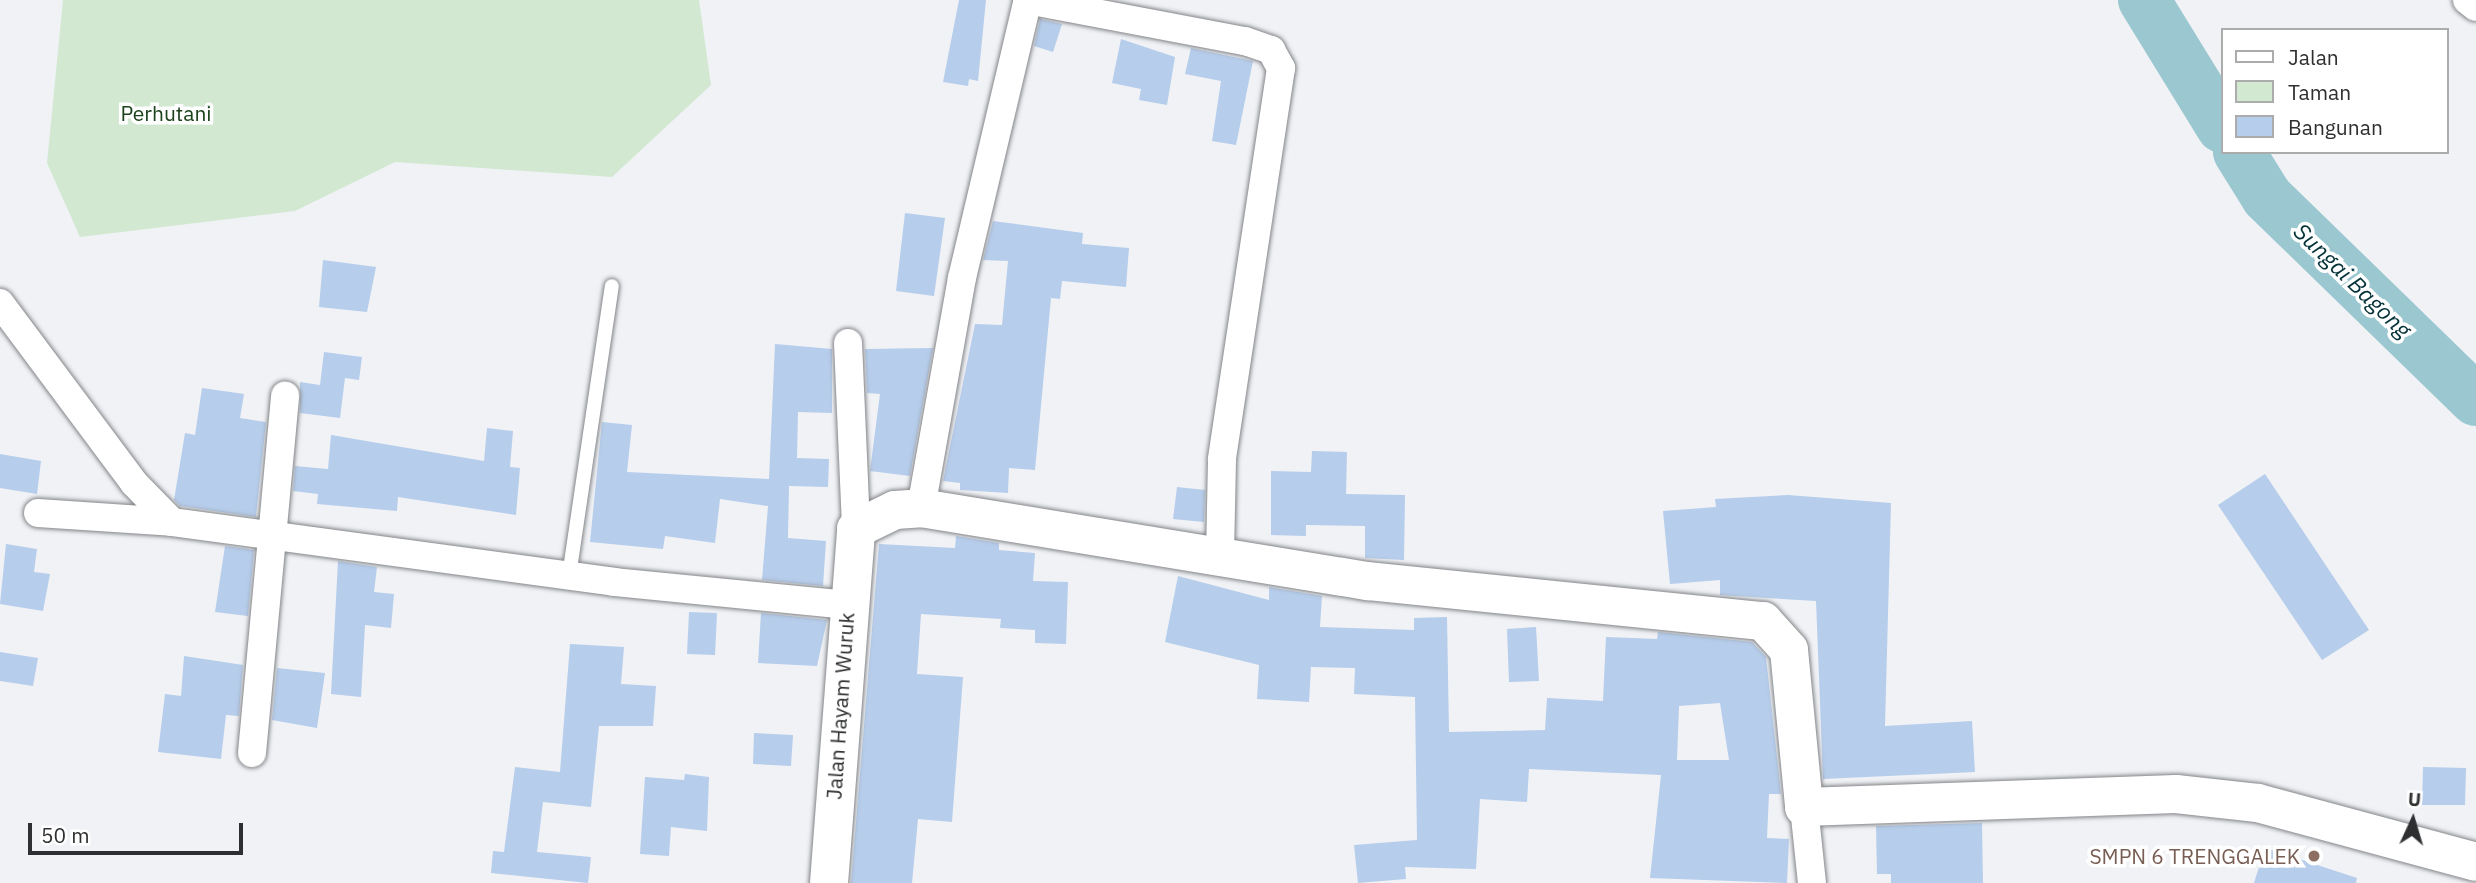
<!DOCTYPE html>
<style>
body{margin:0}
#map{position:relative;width:2476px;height:883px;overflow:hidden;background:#f0f2f6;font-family:"IBM Plex Sans",sans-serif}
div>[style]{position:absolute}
.green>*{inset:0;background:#d2e8d1}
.river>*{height:52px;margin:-26px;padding:0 26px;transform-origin:26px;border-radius:26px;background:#9bc8d0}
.building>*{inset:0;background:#b6cdeb}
.roads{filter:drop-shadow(0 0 2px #838588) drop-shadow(0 0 2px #838588)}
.lane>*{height:14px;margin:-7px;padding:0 7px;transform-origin:7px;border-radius:7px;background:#fff}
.street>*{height:28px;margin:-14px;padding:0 14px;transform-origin:14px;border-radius:14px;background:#fff}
.secondary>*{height:38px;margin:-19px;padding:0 19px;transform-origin:19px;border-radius:19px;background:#fff}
.dots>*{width:19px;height:19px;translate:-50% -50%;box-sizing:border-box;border:4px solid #fff;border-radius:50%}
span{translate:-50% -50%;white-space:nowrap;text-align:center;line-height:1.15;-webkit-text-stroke:7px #fff;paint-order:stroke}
.park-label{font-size:21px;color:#1b421b}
.street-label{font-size:21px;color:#2e2f30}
.education-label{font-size:21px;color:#785e54}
.right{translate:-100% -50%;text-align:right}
.water-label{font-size:23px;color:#053239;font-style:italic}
.legend{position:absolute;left:2221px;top:28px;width:228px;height:126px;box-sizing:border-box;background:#fff;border:2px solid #abacac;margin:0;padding:9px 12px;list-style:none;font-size:21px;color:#2e2f30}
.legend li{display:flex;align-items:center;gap:14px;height:35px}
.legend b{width:35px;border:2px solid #abacac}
.north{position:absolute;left:2378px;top:785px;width:70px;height:70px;-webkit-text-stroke:5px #fff;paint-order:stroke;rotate:4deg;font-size:19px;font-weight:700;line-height:28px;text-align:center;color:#2e2f30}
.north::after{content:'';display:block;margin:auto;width:24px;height:32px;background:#2e2f30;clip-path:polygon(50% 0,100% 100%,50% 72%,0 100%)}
.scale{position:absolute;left:28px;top:823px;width:215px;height:32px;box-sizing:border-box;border:4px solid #2e2f30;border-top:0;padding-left:9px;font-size:21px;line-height:24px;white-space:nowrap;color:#2e2f30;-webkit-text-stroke:5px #fff;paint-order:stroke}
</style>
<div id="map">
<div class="green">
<div style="clip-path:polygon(63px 0,699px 0,711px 85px,612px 177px,395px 162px,295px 211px,80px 237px,47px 163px)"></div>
</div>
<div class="river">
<div style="left:2144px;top:0;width:149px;rotate:58.4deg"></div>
<div style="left:2239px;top:152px;width:53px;rotate:58.1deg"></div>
<div style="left:2267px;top:197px;width:291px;rotate:44.2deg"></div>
</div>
<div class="building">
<div style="clip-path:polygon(959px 0,986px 0,978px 81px,969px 79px,968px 86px,943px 82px)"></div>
<div style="clip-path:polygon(1040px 19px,1062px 24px,1053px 52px,1034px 46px)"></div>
<div style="clip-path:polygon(1121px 39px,1175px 57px,1167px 105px,1139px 100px,1141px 89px,1112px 83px)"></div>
<div style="clip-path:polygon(1191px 48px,1253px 61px,1236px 145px,1212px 141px,1221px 81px,1185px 74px)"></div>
<div style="clip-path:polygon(905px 213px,945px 218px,934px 296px,896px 291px)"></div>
<div style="clip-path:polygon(993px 221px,1083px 233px,1082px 244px,1129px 248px,1126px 287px,1062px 281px,1060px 299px,1051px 298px,1035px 470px,1009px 468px,1008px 493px,960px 490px,960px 483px,943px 481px,975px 324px,1002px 325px,1008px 261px,983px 260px)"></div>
<div style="clip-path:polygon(323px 260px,376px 267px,367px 312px,319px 307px)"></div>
<div style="clip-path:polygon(775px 344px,832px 349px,832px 413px,798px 412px,797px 458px,829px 459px,828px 487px,789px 486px,788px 538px,826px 541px,823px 586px,762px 580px,768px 506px,720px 499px,715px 543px,665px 536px,663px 549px,590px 542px,602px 422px,632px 425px,627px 472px,769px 479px)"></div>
<div style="clip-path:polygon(933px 348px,910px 476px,870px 471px,880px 394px,867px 393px,865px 349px)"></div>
<div style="clip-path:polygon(324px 352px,362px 357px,359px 380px,345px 378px,340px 418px,300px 413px,300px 382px,320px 385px)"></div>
<div style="clip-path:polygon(202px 388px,244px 394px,240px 418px,266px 422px,256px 517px,180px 506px,174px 500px,185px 433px,195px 435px)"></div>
<div style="clip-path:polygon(487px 428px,513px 431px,510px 467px,520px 468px,516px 515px,398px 497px,397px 511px,317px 504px,318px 494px,293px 491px,295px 466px,328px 469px,331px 435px,484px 461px)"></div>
<div style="clip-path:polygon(1312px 451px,1347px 452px,1346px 494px,1405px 495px,1404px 560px,1365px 558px,1365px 526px,1306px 525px,1306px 536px,1271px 535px,1271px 471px,1311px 472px)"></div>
<div style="clip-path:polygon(0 454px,41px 461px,37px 494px,0 488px)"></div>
<div style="clip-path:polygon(2265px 474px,2369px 630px,2322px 660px,2218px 505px)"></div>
<div style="clip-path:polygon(1177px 487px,1205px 490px,1204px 522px,1173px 519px)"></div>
<div style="clip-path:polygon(1788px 495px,1891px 503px,1885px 726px,1972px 721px,1975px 772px,1823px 779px,1816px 601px,1720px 595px,1720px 580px,1670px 584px,1663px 511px,1716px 507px,1715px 499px)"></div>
<div style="clip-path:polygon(956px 536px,999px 543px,999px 550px,1035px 553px,1033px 581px,1068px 582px,1066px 644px,1035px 643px,1035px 630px,1000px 628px,1001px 619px,921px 614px,917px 674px,963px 677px,952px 822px,918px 819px,912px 883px,851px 883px,879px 544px,955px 548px)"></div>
<div style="clip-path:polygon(6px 544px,37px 549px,34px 572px,50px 574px,43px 611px,0 604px)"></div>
<div style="clip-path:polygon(225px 546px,254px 550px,248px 616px,215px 612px)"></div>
<div style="clip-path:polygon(338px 561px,377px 567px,374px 592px,394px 594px,391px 628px,365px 625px,361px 697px,331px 694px)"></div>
<div style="clip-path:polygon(evenodd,1178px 576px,1269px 600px,1269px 587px,1322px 596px,1320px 627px,1414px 630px,1414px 618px,1447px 617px,1449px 732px,1545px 730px,1547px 698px,1603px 701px,1606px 637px,1657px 639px,1658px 632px,1752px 642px,1766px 657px,1781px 794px,1769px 794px,1767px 838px,1789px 839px,1787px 883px,1650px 878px,1661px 775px,1529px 769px,1527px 802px,1480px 799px,1476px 869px,1405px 867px,1406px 879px,1358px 883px,1354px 845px,1417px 840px,1415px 697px,1354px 694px,1355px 668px,1311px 667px,1309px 702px,1257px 699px,1259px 665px,1165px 642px,1178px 576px,1720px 703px,1729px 760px,1677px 760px,1679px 706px,1720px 703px)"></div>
<div style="clip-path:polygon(689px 612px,717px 613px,715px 655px,687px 654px)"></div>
<div style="clip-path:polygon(761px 613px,827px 620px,817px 666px,758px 663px)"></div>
<div style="clip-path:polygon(1536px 627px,1539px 681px,1509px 682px,1507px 629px)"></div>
<div style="clip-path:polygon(570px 644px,624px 647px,621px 684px,656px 686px,653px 726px,599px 726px,591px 807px,543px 802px,537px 852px,591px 857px,588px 883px,491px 873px,493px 851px,504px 852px,515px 767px,560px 772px)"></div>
<div style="clip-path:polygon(0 652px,38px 658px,33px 686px,0 681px)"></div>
<div style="clip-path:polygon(184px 656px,243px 665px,239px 716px,226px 715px,221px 759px,158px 752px,165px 694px,181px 696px)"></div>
<div style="clip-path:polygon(277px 668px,325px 673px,317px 728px,272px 720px)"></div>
<div style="clip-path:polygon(754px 733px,793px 735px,791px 766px,753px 764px)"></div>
<div style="clip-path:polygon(2423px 767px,2466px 768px,2465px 805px,2422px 805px)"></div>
<div style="clip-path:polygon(685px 774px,709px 777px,707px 831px,671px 827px,669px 856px,640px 854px,645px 777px,684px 780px)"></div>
<div style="clip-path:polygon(1982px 823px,1983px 883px,1891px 883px,1891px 874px,1877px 874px,1876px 826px)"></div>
<div style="clip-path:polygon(2265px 848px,2357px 878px,2356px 883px,2254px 883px)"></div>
</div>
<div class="roads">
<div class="lane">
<div style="left:569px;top:576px;width:293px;rotate:-81.6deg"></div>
</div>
<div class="street">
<div style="left:1027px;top:0;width:222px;rotate:10.7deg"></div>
<div style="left:1245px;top:41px;width:28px;rotate:19deg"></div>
<div style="left:1271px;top:50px;width:21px;rotate:61deg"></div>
<div style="left:1281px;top:68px;width:396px;rotate:98.6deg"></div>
<div style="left:1222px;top:460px;width:95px;rotate:91.2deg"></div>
<div style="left:2467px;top:0;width:11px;rotate:38deg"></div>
<div style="left:0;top:303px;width:224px;rotate:53.3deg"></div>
<div style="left:134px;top:483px;width:54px;rotate:45.7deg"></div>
<div style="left:848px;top:343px;width:186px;rotate:87.5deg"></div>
<div style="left:921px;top:508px;width:234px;rotate:-79.9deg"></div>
<div style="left:962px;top:278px;width:282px;rotate:-76.7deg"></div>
<div style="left:38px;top:513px;width:134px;rotate:3.8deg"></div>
<div style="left:172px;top:522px;width:446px;rotate:7.7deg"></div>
<div style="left:614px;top:582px;width:234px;rotate:5.6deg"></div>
<div style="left:252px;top:753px;width:359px;rotate:-84.7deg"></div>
<div style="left:1804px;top:807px;width:76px;rotate:84deg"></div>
</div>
<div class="secondary">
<div style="left:829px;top:883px;width:355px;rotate:-85.6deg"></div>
<div style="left:856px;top:529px;width:43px;rotate:-26deg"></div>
<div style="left:895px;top:510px;width:26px;rotate:-4deg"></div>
<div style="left:921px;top:508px;width:453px;rotate:9.3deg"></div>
<div style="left:1368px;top:581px;width:397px;rotate:5.8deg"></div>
<div style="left:1763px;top:621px;width:39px;rotate:48deg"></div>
<div style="left:1789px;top:650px;width:158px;rotate:84.5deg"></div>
<div style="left:1804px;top:807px;width:372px;rotate:-2deg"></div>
<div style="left:2176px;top:794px;width:82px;rotate:6.3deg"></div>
<div style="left:2258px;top:803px;width:226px;rotate:15.1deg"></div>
</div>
</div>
<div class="dots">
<div style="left:2314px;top:856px;background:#8d6e63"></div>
</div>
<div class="park-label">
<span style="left:166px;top:113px">Perhutani</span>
</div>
<div class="street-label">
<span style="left:840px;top:706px;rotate:-86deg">Jalan Hayam Wuruk</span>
</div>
<div class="education-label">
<span class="right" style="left:2300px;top:856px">SMPN 6 TRENGGALEK</span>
</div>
<div class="water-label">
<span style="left:2353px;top:280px;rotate:44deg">Sungai Bagong</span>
</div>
<ul class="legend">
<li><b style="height:9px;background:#fff"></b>Jalan</li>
<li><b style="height:19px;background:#d2e8d1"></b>Taman</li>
<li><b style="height:19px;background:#b6cdeb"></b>Bangunan</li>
</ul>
<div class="north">U</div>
<div class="scale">50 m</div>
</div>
